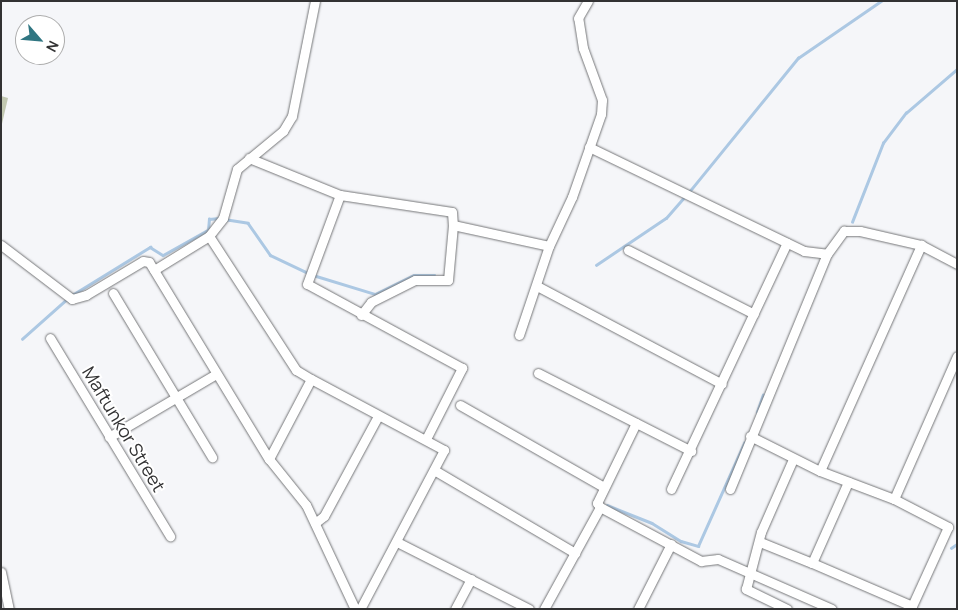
<!DOCTYPE html>
<style>
body{margin:0}
#map{position:relative;width:958px;height:610px;overflow:hidden;background:#f5f6f9;font-family:Manrope,sans-serif}
div>[style]{position:absolute}
.green>*{inset:0;background:#c2c8b1}
.stream>*{height:2.5px;margin:-1.25px;padding:0 1.25px;transform-origin:1.25px;border-radius:1.25px;background:#acc8e3}
.roads{filter:drop-shadow(0 0 1px #757678) drop-shadow(0 0 1px #757678)}
.street>*{height:9px;margin:-4.5px;padding:0 4.5px;transform-origin:4.5px;border-radius:4.5px;background:#fff}
span{translate:-50% -50%;white-space:nowrap;text-align:center;line-height:1.15;-webkit-text-stroke:4px #fff;paint-order:stroke}
.street-label{font-size:18px;color:#323233}
.frame{position:absolute;inset:0;border:2px solid #323233;pointer-events:none}
.north{position:absolute;left:15px;top:15px;width:50px;height:50px;box-sizing:border-box;background:#fff;border:1px solid #adadad;border-radius:50%;rotate:117deg;font-size:14px;font-weight:700;line-height:20px;text-align:center;color:#323233}
.north::after{content:'';display:block;margin:auto;width:18px;height:22px;background:#307682;clip-path:polygon(50% 0,100% 100%,50% 72%,0 100%)}
</style>
<div id="map">
<div class="green">
<div style="clip-path:polygon(1px 96px,8px 98px,1px 128px)"></div>
</div>
<div class="stream">
<div style="left:689px;top:192px;width:173px;rotate:-50.9deg"></div>
<div style="left:798px;top:58px;width:101px;rotate:-34.5deg"></div>
<div style="left:224px;top:219px;width:24px;rotate:9deg"></div>
<div style="left:248px;top:223px;width:39px;rotate:55deg"></div>
<div style="left:270px;top:255px;width:42px;rotate:25.3deg"></div>
<div style="left:852px;top:222px;width:85px;rotate:-68.6deg"></div>
<div style="left:883px;top:143px;width:38px;rotate:-53deg"></div>
<div style="left:906px;top:113px;width:67px;rotate:-40.8deg"></div>
<div style="left:596px;top:265px;width:84px;rotate:-33.9deg"></div>
<div style="left:666px;top:218px;width:29px;rotate:-49deg"></div>
<div style="left:313px;top:275px;width:65px;rotate:17deg"></div>
<div style="left:375px;top:294px;width:43px;rotate:-26deg"></div>
<div style="left:414px;top:275px;width:21px"></div>
<div style="left:72px;top:295px;width:92px;rotate:-31.6deg"></div>
<div style="left:150px;top:247px;width:15px;rotate:32deg"></div>
<div style="left:163px;top:255px;width:51px;rotate:-29.1deg"></div>
<div style="left:208px;top:230px;width:11px;rotate:-85deg"></div>
<div style="left:209px;top:219px;width:10px;rotate:-6deg"></div>
<div style="left:22px;top:339px;width:62px;rotate:-41.7deg"></div>
<div style="left:757px;top:412px;width:18px;rotate:-71deg"></div>
<div style="left:607px;top:505px;width:48px;rotate:21.8deg"></div>
<div style="left:652px;top:523px;width:34px;rotate:32deg"></div>
<div style="left:681px;top:541px;width:18px;rotate:16deg"></div>
<div style="left:698px;top:546px;width:113px;rotate:-65.9deg"></div>
<div style="left:951px;top:548px;width:7px;rotate:-34deg"></div>
</div>
<div class="roads">
<div class="street">
<div style="left:589px;top:147px;width:239px;rotate:25.8deg"></div>
<div style="left:804px;top:251px;width:23px;rotate:7deg"></div>
<div style="left:827px;top:254px;width:29px;rotate:-54deg"></div>
<div style="left:844px;top:231px;width:16px"></div>
<div style="left:860px;top:231px;width:63px;rotate:12.9deg"></div>
<div style="left:921px;top:245px;width:41px;rotate:27.8deg"></div>
<div style="left:249px;top:158px;width:98px;rotate:22.1deg"></div>
<div style="left:209px;top:236px;width:160px;rotate:57deg"></div>
<div style="left:296px;top:370px;width:17px;rotate:31deg"></div>
<div style="left:1px;top:245px;width:89px;rotate:37.3deg"></div>
<div style="left:72px;top:299px;width:15px;rotate:-16deg"></div>
<div style="left:86px;top:295px;width:66px;rotate:-30.8deg"></div>
<div style="left:143px;top:261px;width:6px;rotate:9deg"></div>
<div style="left:149px;top:262px;width:231px;rotate:58.7deg"></div>
<div style="left:628px;top:250px;width:141px;rotate:26.9deg"></div>
<div style="left:154px;top:270px;width:65px;rotate:-31.7deg"></div>
<div style="left:209px;top:236px;width:23px;rotate:-52deg"></div>
<div style="left:223px;top:218px;width:51px;rotate:-74.1deg"></div>
<div style="left:237px;top:169px;width:60px;rotate:-39.6deg"></div>
<div style="left:283px;top:131px;width:17px;rotate:-59deg"></div>
<div style="left:292px;top:116px;width:117px;rotate:-78.7deg"></div>
<div style="left:537px;top:286px;width:209px;rotate:27.9deg"></div>
<div style="left:113px;top:293px;width:192px;rotate:58.9deg"></div>
<div style="left:361px;top:315px;width:16px;rotate:-52deg"></div>
<div style="left:371px;top:302px;width:49px;rotate:-26.6deg"></div>
<div style="left:415px;top:280px;width:33px"></div>
<div style="left:448px;top:280px;width:55px;rotate:-84.8deg"></div>
<div style="left:453px;top:225px;width:98px;rotate:12.3deg"></div>
<div style="left:519px;top:335px;width:94px;rotate:-71.4deg"></div>
<div style="left:549px;top:246px;width:54px;rotate:-64.9deg"></div>
<div style="left:572px;top:197px;width:88px;rotate:-70.7deg"></div>
<div style="left:601px;top:114px;width:14px;rotate:-86deg"></div>
<div style="left:602px;top:100px;width:55px;rotate:-110.1deg"></div>
<div style="left:583px;top:48px;width:30px;rotate:-99deg"></div>
<div style="left:578px;top:18px;width:20px;rotate:-60deg"></div>
<div style="left:50px;top:338px;width:232px;rotate:58.8deg"></div>
<div style="left:538px;top:373px;width:172px;rotate:27deg"></div>
<div style="left:460px;top:405px;width:166px;rotate:29.7deg"></div>
<div style="left:750px;top:436px;width:78px;rotate:26.6deg"></div>
<div style="left:820px;top:471px;width:79px;rotate:20.7deg"></div>
<div style="left:894px;top:499px;width:61px;rotate:27.4deg"></div>
<div style="left:948px;top:527px;width:87px;rotate:114.5deg"></div>
<div style="left:912px;top:606px;width:109px;rotate:-156.7deg"></div>
<div style="left:109px;top:437px;width:124px;rotate:-30.5deg"></div>
<div style="left:426px;top:439px;width:80px;rotate:-63.1deg"></div>
<div style="left:462px;top:368px;width:176px;rotate:-151.5deg"></div>
<div style="left:307px;top:284px;width:95px;rotate:-69.7deg"></div>
<div style="left:340px;top:195px;width:113px;rotate:8.6deg"></div>
<div style="left:452px;top:212px;width:13px;rotate:86deg"></div>
<div style="left:434px;top:470px;width:164px;rotate:30.5deg"></div>
<div style="left:820px;top:471px;width:248px;rotate:-65.9deg"></div>
<div style="left:671px;top:489px;width:272px;rotate:-64.8deg"></div>
<div style="left:730px;top:489px;width:254px;rotate:-67.6deg"></div>
<div style="left:894px;top:499px;width:156px;rotate:-66.2deg"></div>
<div style="left:600px;top:507px;width:115px;rotate:28.1deg"></div>
<div style="left:701px;top:561px;width:17px;rotate:-7deg"></div>
<div style="left:718px;top:559px;width:124px;rotate:23.7deg"></div>
<div style="left:315px;top:523px;width:11px;rotate:-38deg"></div>
<div style="left:324px;top:516px;width:114px;rotate:-61.6deg"></div>
<div style="left:397px;top:542px;width:148px;rotate:26.9deg"></div>
<div style="left:760px;top:542px;width:56px;rotate:22deg"></div>
<div style="left:812px;top:563px;width:89px;rotate:-66deg"></div>
<div style="left:1px;top:572px;width:38px;rotate:78deg"></div>
<div style="left:355px;top:609px;width:115px;rotate:-115.2deg"></div>
<div style="left:306px;top:505px;width:59px;rotate:-128.8deg"></div>
<div style="left:269px;top:459px;width:90px;rotate:-62.3deg"></div>
<div style="left:311px;top:379px;width:151px;rotate:28.1deg"></div>
<div style="left:444px;top:450px;width:180px;rotate:117.8deg"></div>
<div style="left:455px;top:609px;width:34px;rotate:-62deg"></div>
<div style="left:544px;top:609px;width:116px;rotate:-61.2deg"></div>
<div style="left:600px;top:507px;width:5px;rotate:-127deg"></div>
<div style="left:597px;top:503px;width:89px;rotate:-64deg"></div>
<div style="left:638px;top:609px;width:73px;rotate:-63.1deg"></div>
<div style="left:787px;top:609px;width:46px;rotate:-154deg"></div>
<div style="left:746px;top:589px;width:59px;rotate:-75.3deg"></div>
<div style="left:761px;top:532px;width:80px;rotate:-66.3deg"></div>
</div>
</div>
<div class="street-label">
<span style="left:124px;top:429px;rotate:59deg">Maftunkor Street</span>
</div>
<div class="frame"></div>
<div class="north">N</div>
</div>
